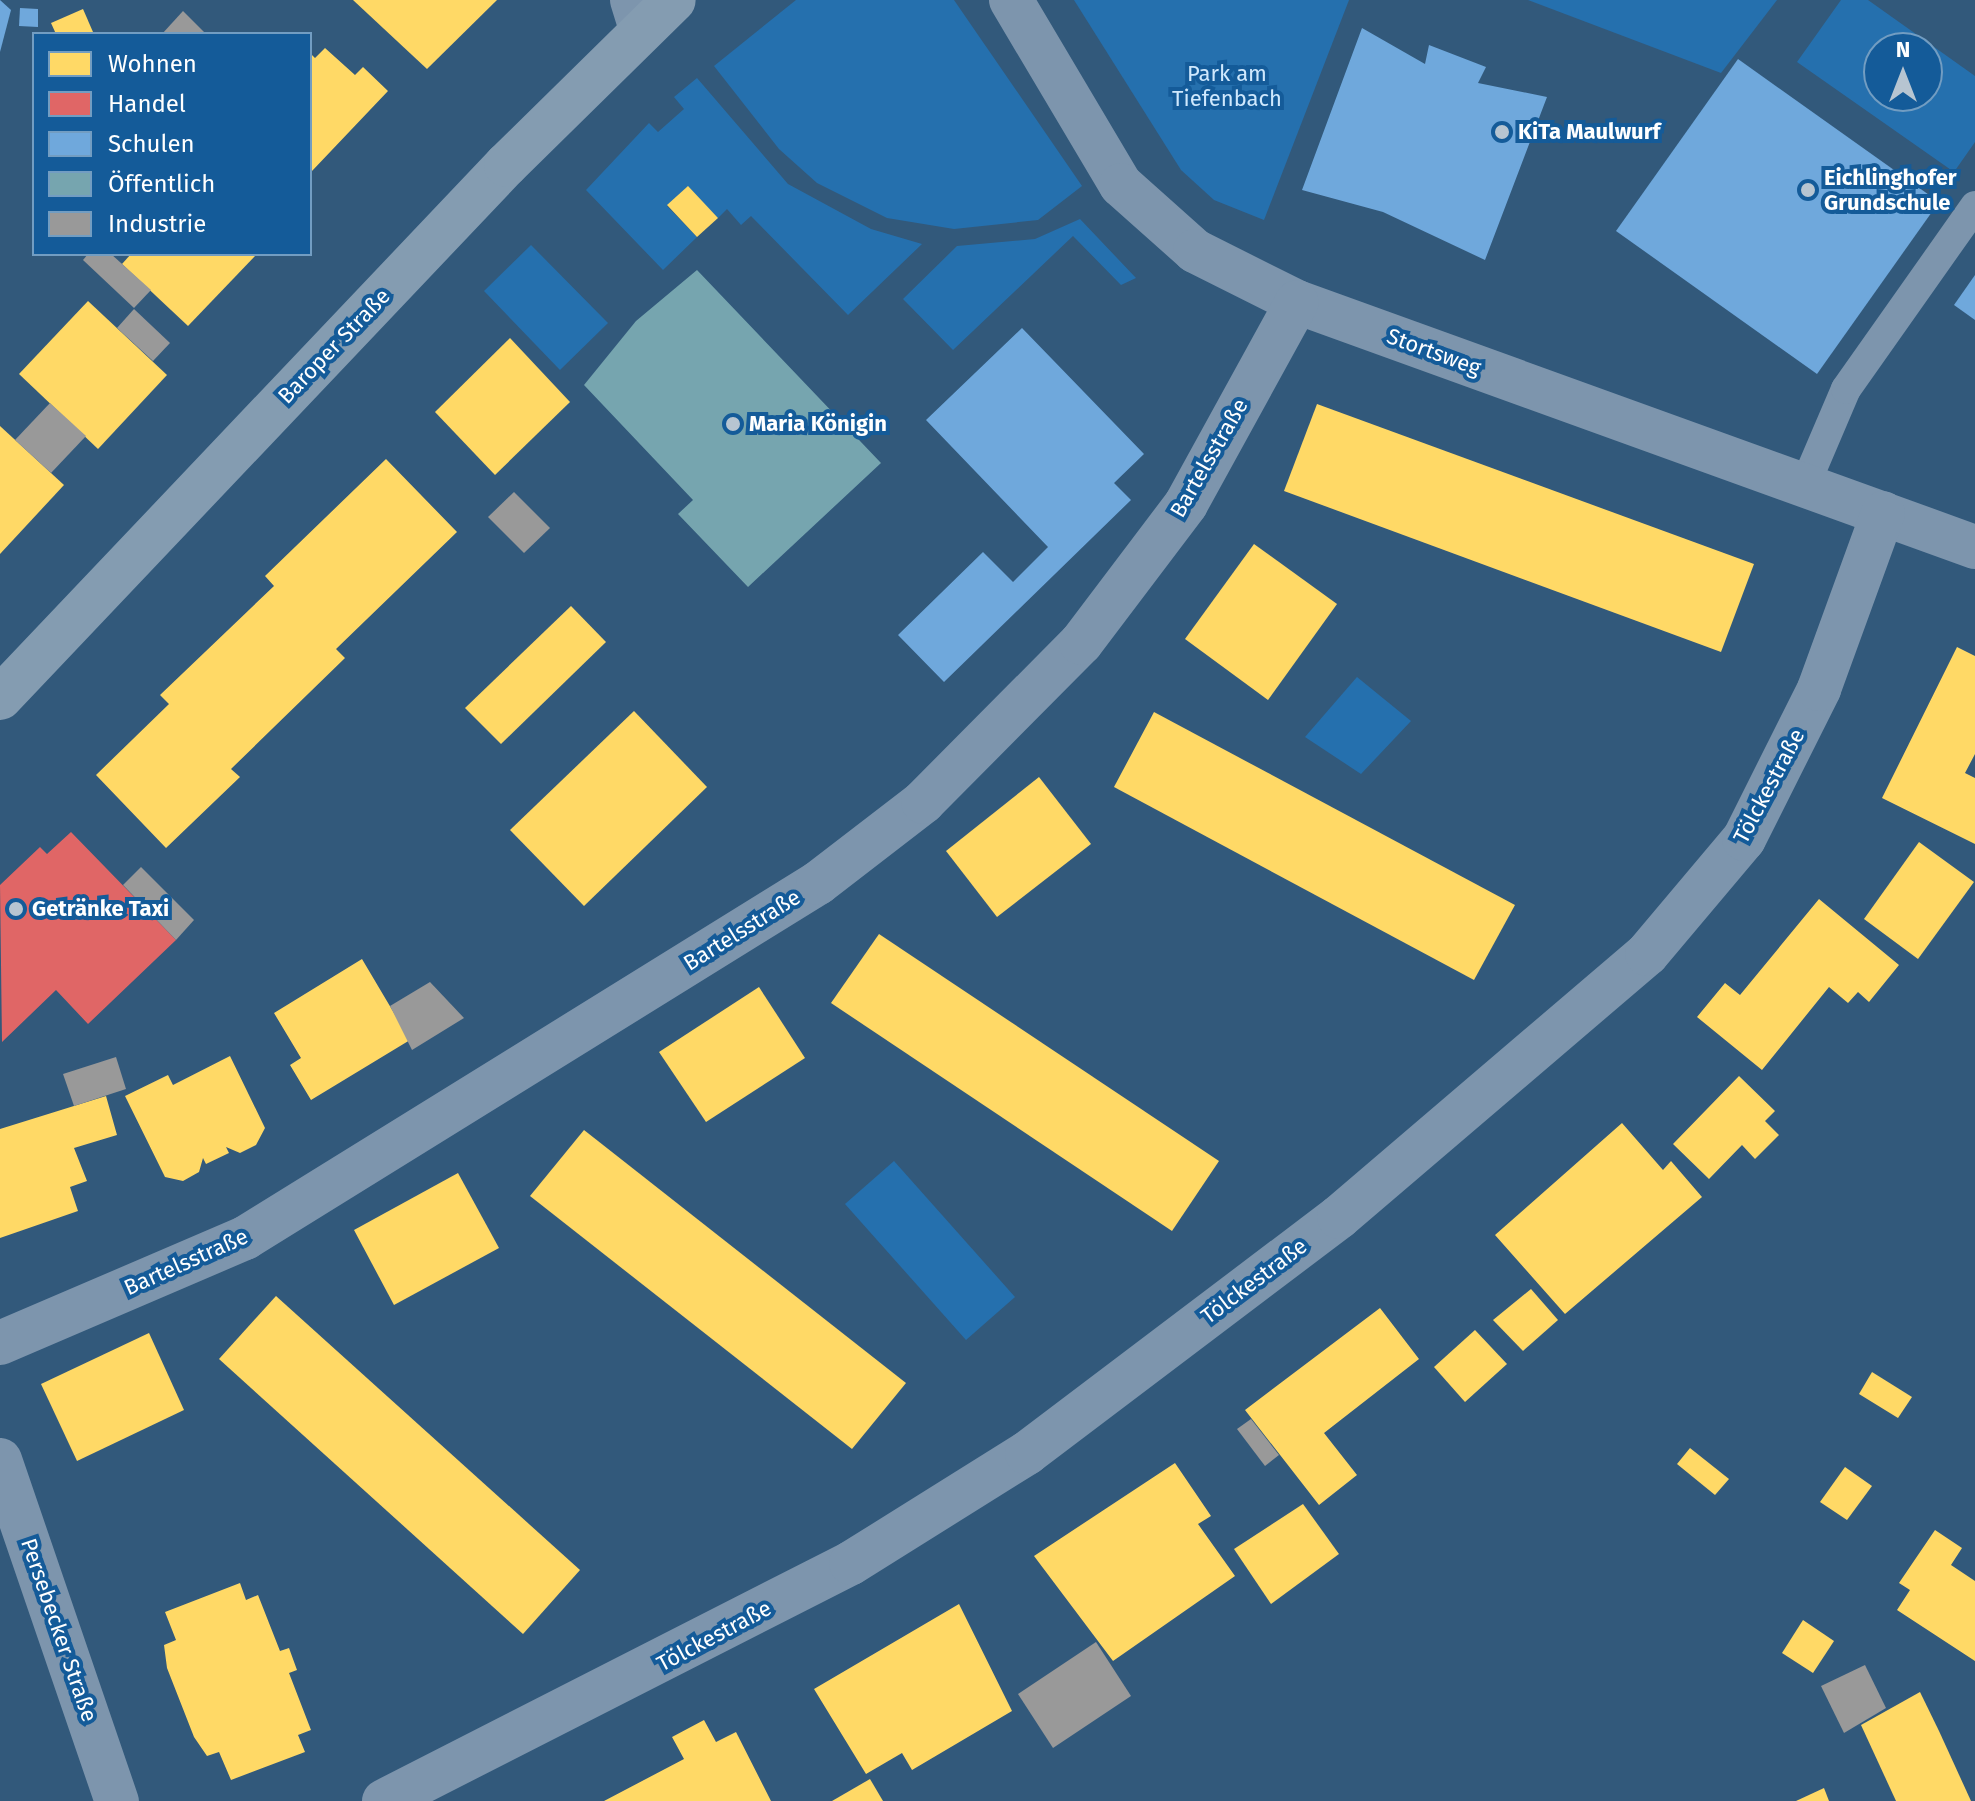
<!DOCTYPE html>
<meta charset="utf-8">
<style>
body{margin:0}
#map{position:relative;width:1975px;height:1801px;overflow:hidden;background:#32597b;font-family:"Fira Sans",sans-serif}
div>[style]{position:absolute}
.green>*{inset:0;background:#2570ae}
.homes>*{inset:0;background:#ffd966}
.shops>*{inset:0;background:#e06666}
.schools>*{inset:0;background:#6fa8dc}
.public>*{inset:0;background:#76a5af}
.industry>*{inset:0;background:#999}
.lane>*{height:30px;margin:-15px;padding:0 15px;transform-origin:15px;border-radius:15px;background:#7d95ad}
.street>*{height:44px;margin:-22px;padding:0 22px;transform-origin:22px;border-radius:22px;background:#7d95ad}
.secondary>*{height:44px;margin:-22px;padding:0 22px;transform-origin:22px;border-radius:22px;background:#849cb1}
.dots>*{width:22px;height:22px;translate:-50% -50%;box-sizing:border-box;border:4px solid #145b99;border-radius:50%}
span{translate:-50% -50%;white-space:nowrap;text-align:center;line-height:1.15;-webkit-text-stroke:8px #145b99;paint-order:stroke}
.park-label{font-size:22px;color:#cfe8fd}
.poi-label{font-size:22px;color:#fff;font-weight:700}
.left{translate:0 -50%;text-align:left}
.street-label{font-size:22px;color:#fff}
.legend{position:absolute;left:32px;top:32px;width:280px;height:224px;box-sizing:border-box;background:#145b99;border:2px solid #729dc2;margin:0;padding:10px 14px;list-style:none;font-size:24px;color:#fff}
.legend li{display:flex;align-items:center;gap:16px;height:40px}
.legend b{width:40px;border:2px solid #729dc2}
.north{position:absolute;left:1863px;top:32px;width:80px;height:80px;box-sizing:border-box;background:#145b99;border:2px solid #729dc2;border-radius:50%;rotate:0deg;font-size:22px;font-weight:700;line-height:32px;text-align:center;color:#fff}
.north::after{content:'';display:block;margin:auto;width:28px;height:36px;background:#b7c5d1;clip-path:polygon(50% 0,100% 100%,50% 72%,0 100%)}
</style>
<div id="map">
<div class="green">
<div style="clip-path:polygon(796px 0,954px 0,1082px 186px,1038px 220px,954px 229px,887px 218px,817px 183px,779px 149px,714px 66px)"></div>
<div style="clip-path:polygon(1074px 0,1349px 0,1264px 220px,1214px 200px,1181px 170px)"></div>
<div style="clip-path:polygon(1528px 0,1777px 0,1721px 73px)"></div>
<div style="clip-path:polygon(evenodd,1841px 0,1868px 0,1975px 76px,1975px 142px,1954px 172px,1797px 62px,1841px 0,1879px 48px,1927px 48px,1927px 96px,1879px 96px,1879px 48px)"></div>
<div style="clip-path:polygon(697px 78px,788px 184px,871px 229px,922px 244px,848px 315px,751px 216px,741px 225px,727px 209px,718px 218px,687px 187px,667px 206px,697px 237px,663px 270px,586px 190px,649px 123px,658px 132px,684px 109px,674px 97px)"></div>
<div style="clip-path:polygon(1080px 219px,1136px 278px,1121px 285px,1073px 236px,953px 350px,903px 299px,957px 246px,1035px 239px)"></div>
<div style="clip-path:polygon(531px 245px,608px 323px,560px 370px,484px 291px)"></div>
<div style="clip-path:polygon(1357px 677px,1411px 721px,1361px 774px,1305px 737px)"></div>
<div style="clip-path:polygon(894px 1161px,1015px 1297px,966px 1340px,845px 1204px)"></div>
</div>
<div class="homes">
<div style="clip-path:polygon(353px 0,497px 0,427px 69px)"></div>
<div style="clip-path:polygon(83px 9px,93px 32px,56px 34px,51px 23px)"></div>
<div style="clip-path:polygon(325px 48px,355px 75px,363px 67px,388px 91px,312px 171px,310px 53px,315px 58px)"></div>
<div style="clip-path:polygon(688px 186px,718px 218px,697px 237px,667px 205px)"></div>
<div style="clip-path:polygon(131px 254px,257px 254px,188px 326px,122px 264px)"></div>
<div style="clip-path:polygon(88px 301px,167px 375px,98px 449px,19px 374px)"></div>
<div style="clip-path:polygon(510px 338px,570px 402px,495px 475px,435px 412px)"></div>
<div style="clip-path:polygon(1317px 404px,1754px 564px,1721px 652px,1284px 491px)"></div>
<div style="clip-path:polygon(0 426px,64px 485px,0 554px)"></div>
<div style="clip-path:polygon(386px 459px,457px 532px,336px 649px,345px 658px,231px 769px,240px 777px,166px 848px,96px 775px,169px 704px,160px 695px,274px 586px,265px 576px)"></div>
<div style="clip-path:polygon(1254px 544px,1337px 604px,1268px 700px,1185px 639px)"></div>
<div style="clip-path:polygon(571px 606px,606px 642px,501px 744px,465px 708px)"></div>
<div style="clip-path:polygon(1957px 647px,1975px 656px,1975px 754px,1965px 773px,1975px 778px,1975px 844px,1882px 798px)"></div>
<div style="clip-path:polygon(634px 711px,707px 787px,584px 906px,510px 830px)"></div>
<div style="clip-path:polygon(1154px 712px,1515px 905px,1474px 980px,1114px 787px)"></div>
<div style="clip-path:polygon(1039px 777px,1091px 844px,997px 917px,946px 851px)"></div>
<div style="clip-path:polygon(1919px 842px,1974px 882px,1918px 959px,1864px 919px)"></div>
<div style="clip-path:polygon(1819px 899px,1899px 965px,1869px 1002px,1858px 992px,1848px 1003px,1829px 987px,1762px 1070px,1697px 1017px,1725px 983px,1740px 995px)"></div>
<div style="clip-path:polygon(879px 934px,1219px 1161px,1172px 1231px,831px 1003px)"></div>
<div style="clip-path:polygon(362px 959px,410px 1040px,311px 1100px,290px 1065px,301px 1058px,274px 1013px)"></div>
<div style="clip-path:polygon(759px 987px,805px 1058px,706px 1122px,659px 1052px)"></div>
<div style="clip-path:polygon(230px 1056px,265px 1128px,256px 1145px,240px 1153px,226px 1147px,229px 1153px,206px 1164px,203px 1158px,199px 1172px,183px 1181px,165px 1177px,125px 1096px,168px 1075px,173px 1085px)"></div>
<div style="clip-path:polygon(1739px 1076px,1775px 1111px,1765px 1121px,1779px 1135px,1755px 1159px,1742px 1145px,1709px 1179px,1673px 1144px)"></div>
<div style="clip-path:polygon(106px 1096px,117px 1135px,74px 1148px,87px 1181px,70px 1187px,78px 1211px,0 1238px,0 1129px)"></div>
<div style="clip-path:polygon(1622px 1123px,1663px 1170px,1671px 1161px,1702px 1197px,1565px 1314px,1495px 1235px)"></div>
<div style="clip-path:polygon(584px 1130px,906px 1383px,852px 1449px,530px 1196px)"></div>
<div style="clip-path:polygon(458px 1173px,499px 1248px,394px 1305px,354px 1230px)"></div>
<div style="clip-path:polygon(1531px 1289px,1558px 1320px,1523px 1351px,1493px 1320px)"></div>
<div style="clip-path:polygon(276px 1296px,580px 1570px,523px 1634px,219px 1359px)"></div>
<div style="clip-path:polygon(1380px 1308px,1419px 1359px,1324px 1433px,1357px 1475px,1319px 1505px,1245px 1410px)"></div>
<div style="clip-path:polygon(1475px 1330px,1507px 1364px,1465px 1402px,1434px 1367px)"></div>
<div style="clip-path:polygon(149px 1333px,184px 1410px,77px 1461px,41px 1384px)"></div>
<div style="clip-path:polygon(1872px 1372px,1912px 1397px,1898px 1418px,1859px 1394px)"></div>
<div style="clip-path:polygon(1690px 1448px,1729px 1479px,1715px 1495px,1677px 1464px)"></div>
<div style="clip-path:polygon(1175px 1463px,1211px 1516px,1198px 1524px,1235px 1576px,1113px 1661px,1034px 1556px)"></div>
<div style="clip-path:polygon(1845px 1467px,1872px 1486px,1847px 1520px,1820px 1502px)"></div>
<div style="clip-path:polygon(1303px 1504px,1339px 1554px,1271px 1604px,1234px 1549px)"></div>
<div style="clip-path:polygon(1935px 1530px,1962px 1548px,1951px 1565px,1975px 1581px,1975px 1661px,1897px 1610px,1910px 1590px,1899px 1583px)"></div>
<div style="clip-path:polygon(240px 1583px,246px 1600px,258px 1595px,280px 1651px,289px 1648px,297px 1670px,289px 1673px,311px 1730px,298px 1735px,305px 1752px,231px 1780px,219px 1752px,207px 1756px,194px 1737px,167px 1668px,164px 1645px,176px 1640px,165px 1612px)"></div>
<div style="clip-path:polygon(959px 1604px,1012px 1711px,912px 1770px,902px 1753px,866px 1774px,814px 1689px)"></div>
<div style="clip-path:polygon(1803px 1620px,1834px 1641px,1813px 1673px,1782px 1653px)"></div>
<div style="clip-path:polygon(1920px 1692px,1939px 1731px,1971px 1801px,1896px 1801px,1861px 1725px)"></div>
<div style="clip-path:polygon(704px 1720px,716px 1742px,736px 1732px,771px 1801px,604px 1801px,684px 1759px,672px 1737px)"></div>
<div style="clip-path:polygon(870px 1779px,883px 1801px,832px 1801px)"></div>
<div style="clip-path:polygon(1824px 1788px,1829px 1801px,1796px 1801px)"></div>
</div>
<div class="shops">
<div style="clip-path:polygon(71px 832px,176px 940px,88px 1024px,56px 990px,2px 1042px,0 885px,40px 847px,47px 854px)"></div>
</div>
<div class="schools">
<div style="clip-path:polygon(0 0,11px 10px,0 52px)"></div>
<div style="clip-path:polygon(20px 8px,38px 9px,38px 27px,19px 26px)"></div>
<div style="clip-path:polygon(1362px 28px,1425px 64px,1429px 45px,1486px 67px,1478px 83px,1547px 97px,1485px 260px,1383px 212px,1302px 190px)"></div>
<div style="clip-path:polygon(1738px 59px,1939px 202px,1817px 374px,1616px 231px)"></div>
<div style="clip-path:polygon(1975px 275px,1975px 320px,1954px 305px)"></div>
<div style="clip-path:polygon(1022px 328px,1144px 454px,1114px 483px,1131px 500px,944px 682px,898px 635px,983px 552px,1013px 582px,1048px 547px,926px 420px)"></div>
</div>
<div class="public">
<div style="clip-path:polygon(697px 270px,881px 463px,748px 587px,678px 514px,693px 500px,584px 385px,636px 321px)"></div>
</div>
<div class="industry">
<div style="clip-path:polygon(183px 11px,206px 34px,162px 34px)"></div>
<div style="clip-path:polygon(88px 254px,111px 254px,151px 290px,134px 308px,83px 260px)"></div>
<div style="clip-path:polygon(134px 309px,170px 343px,153px 361px,117px 328px)"></div>
<div style="clip-path:polygon(50px 403px,86px 436px,51px 473px,15px 440px)"></div>
<div style="clip-path:polygon(514px 492px,550px 528px,524px 553px,488px 517px)"></div>
<div style="clip-path:polygon(141px 867px,194px 920px,176px 940px,123px 885px)"></div>
<div style="clip-path:polygon(430px 982px,464px 1018px,412px 1050px,390px 1006px)"></div>
<div style="clip-path:polygon(116px 1057px,126px 1089px,74px 1106px,63px 1074px)"></div>
<div style="clip-path:polygon(1251px 1419px,1279px 1455px,1265px 1466px,1237px 1429px)"></div>
<div style="clip-path:polygon(1096px 1642px,1131px 1696px,1053px 1748px,1018px 1694px)"></div>
<div style="clip-path:polygon(1865px 1665px,1886px 1708px,1844px 1733px,1821px 1686px)"></div>
</div>
<div class="lane">
<div style="left:1805px;top:485px;width:104px;rotate:-66.9deg"></div>
<div style="left:1846px;top:389px;width:224px;rotate:-54.8deg"></div>
</div>
<div class="street">
<div style="left:632px;top:0;width:30px;rotate:73deg"></div>
<div style="left:1011px;top:0;width:215px;rotate:59.3deg"></div>
<div style="left:1121px;top:185px;width:99px;rotate:41.7deg"></div>
<div style="left:1195px;top:251px;width:114px;rotate:26.6deg"></div>
<div style="left:1297px;top:302px;width:721px;rotate:19.87deg"></div>
<div style="left:0;top:1343px;width:267px;rotate:-23.2deg"></div>
<div style="left:245px;top:1238px;width:674px;rotate:-31.78deg"></div>
<div style="left:818px;top:883px;width:133px;rotate:-37.6deg"></div>
<div style="left:923px;top:802px;width:224px;rotate:-45.2deg"></div>
<div style="left:1081px;top:643px;width:174px;rotate:-52.9deg"></div>
<div style="left:1186px;top:504px;width:230px;rotate:-61.2deg"></div>
<div style="left:0;top:1460px;width:361px;rotate:71.1deg"></div>
<div style="left:384px;top:1801px;width:524px;rotate:-27.01deg"></div>
<div style="left:851px;top:1563px;width:208px;rotate:-32deg"></div>
<div style="left:1027px;top:1453px;width:391px;rotate:-37.1deg"></div>
<div style="left:1339px;top:1217px;width:405px;rotate:-40.5deg"></div>
<div style="left:1647px;top:954px;width:150px;rotate:-49.9deg"></div>
<div style="left:1744px;top:839px;width:168px;rotate:-63.4deg"></div>
<div style="left:1819px;top:689px;width:187px;rotate:-70deg"></div>
</div>
<div class="secondary">
<div style="left:0;top:698px;width:735px;rotate:-46.49deg"></div>
<div style="left:506px;top:165px;width:235px;rotate:-44.5deg"></div>
</div>
<div class="dots">
<div style="left:1502px;top:132px;background:#b7c5d1"></div>
<div style="left:1808px;top:190px;background:#b7c5d1"></div>
<div style="left:733px;top:424px;background:#b7c5d1"></div>
<div style="left:16px;top:909px;background:#b7c5d1"></div>
</div>
<div class="park-label">
<span style="left:1227px;top:86px">Park am<br>Tiefenbach</span>
</div>
<div class="poi-label">
<span class="left" style="left:1518px;top:132px">KiTa Maulwurf</span>
<span class="left" style="left:1824px;top:190px">Eichlinghofer<br>Grundschule</span>
<span class="left" style="left:749px;top:424px">Maria Königin</span>
<span class="left" style="left:32px;top:909px">Getränke Taxi</span>
</div>
<div class="street-label">
<span style="left:334px;top:346px;rotate:-46deg">Baroper Straße</span>
<span style="left:1434px;top:352px;rotate:20deg">Stortsweg</span>
<span style="left:1209px;top:458px;rotate:-60deg">Bartelsstraße</span>
<span style="left:1769px;top:786px;rotate:-62deg">Tölckestraße</span>
<span style="left:742px;top:930px;rotate:-32deg">Bartelsstraße</span>
<span style="left:186px;top:1262px;rotate:-24deg">Bartelsstraße</span>
<span style="left:1254px;top:1281px;rotate:-37deg">Tölckestraße</span>
<span style="left:59px;top:1630px;rotate:71deg">Persebecker Straße</span>
<span style="left:714px;top:1636px;rotate:-28deg">Tölckestraße</span>
</div>
<ul class="legend">
<li><b style="height:22px;background:#ffd966"></b>Wohnen</li>
<li><b style="height:22px;background:#e06666"></b>Handel</li>
<li><b style="height:22px;background:#6fa8dc"></b>Schulen</li>
<li><b style="height:22px;background:#76a5af"></b>Öffentlich</li>
<li><b style="height:22px;background:#999"></b>Industrie</li>
</ul>
<div class="north">N</div>
</div>
